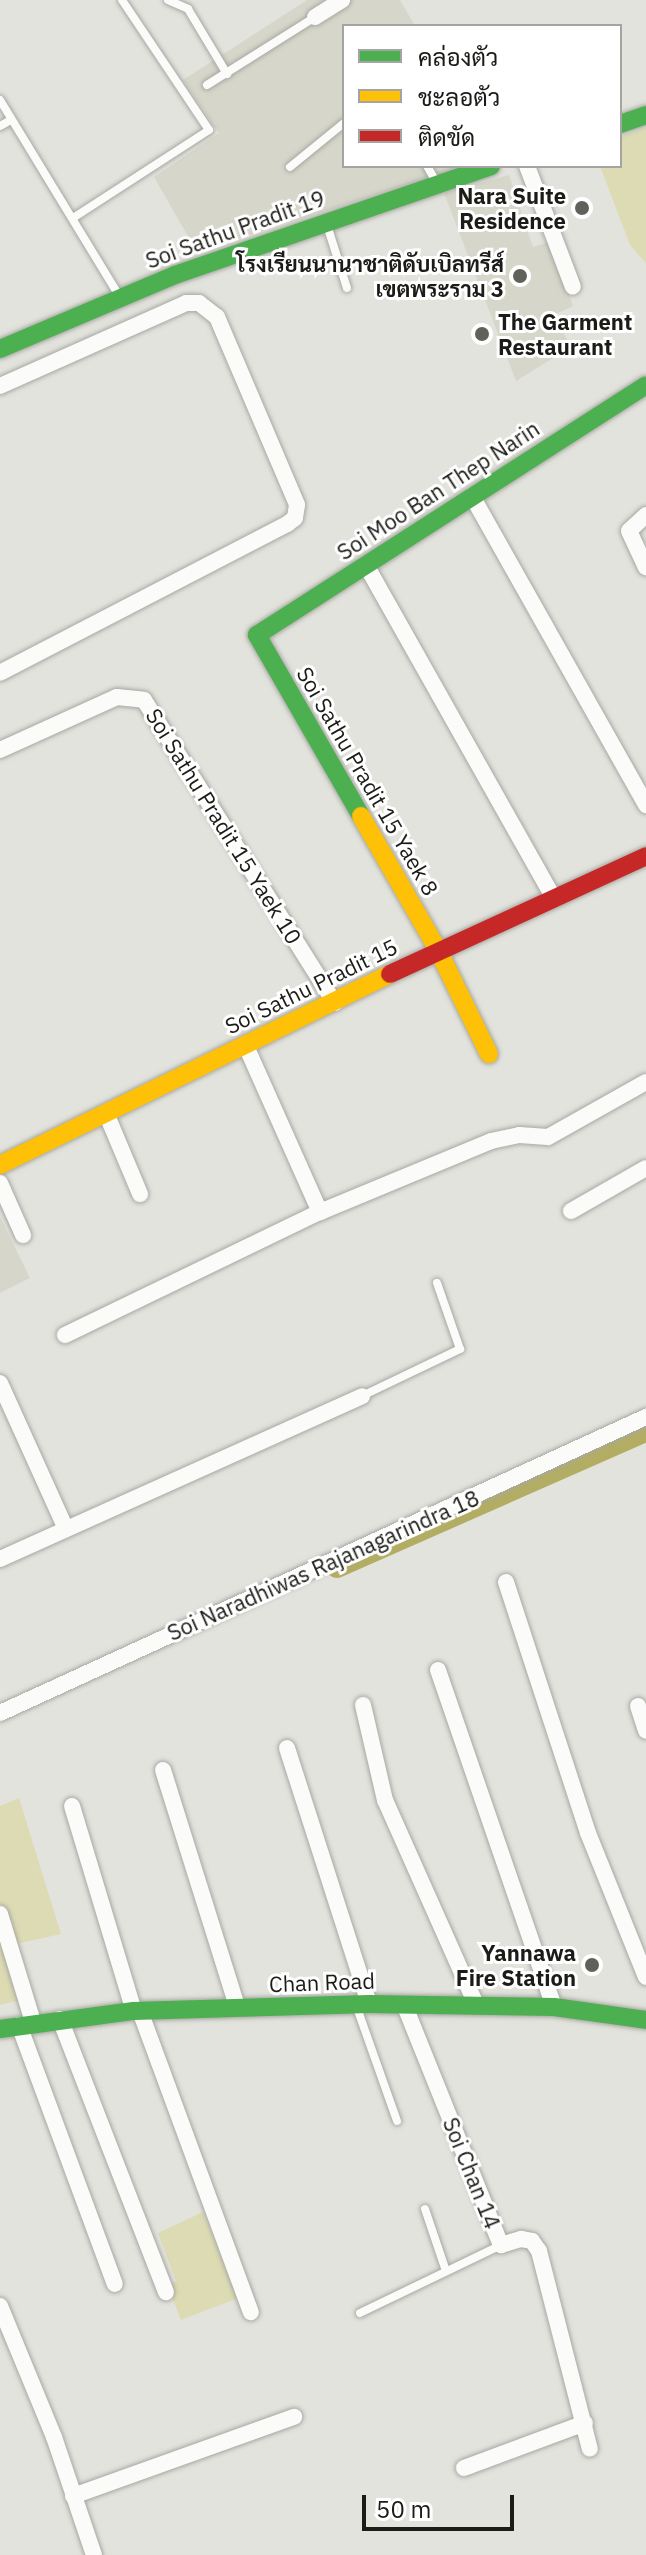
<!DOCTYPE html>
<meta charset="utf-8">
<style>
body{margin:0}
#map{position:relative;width:646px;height:2555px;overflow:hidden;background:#e3e3dd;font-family:"IBM Plex Sans",Sarabun,sans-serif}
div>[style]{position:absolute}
.built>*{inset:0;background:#d7d6ca}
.green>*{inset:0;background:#dddbb3}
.canal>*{height:22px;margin:-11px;padding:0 11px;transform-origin:11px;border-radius:11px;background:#b3ad64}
.roads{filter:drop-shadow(0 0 2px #a8a8a3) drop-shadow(0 0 2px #a8a8a3)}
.lane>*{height:8px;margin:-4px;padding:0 4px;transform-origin:4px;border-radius:4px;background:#fbfbfa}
.street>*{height:16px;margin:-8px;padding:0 8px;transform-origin:8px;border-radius:8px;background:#fbfbfa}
.fast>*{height:18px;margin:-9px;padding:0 9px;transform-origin:9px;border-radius:9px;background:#4caf50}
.slow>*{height:18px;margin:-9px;padding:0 9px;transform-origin:9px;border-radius:9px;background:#ffc107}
.jam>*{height:18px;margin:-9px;padding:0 9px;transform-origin:9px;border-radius:9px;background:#c62828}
.dots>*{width:22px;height:22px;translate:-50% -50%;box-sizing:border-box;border:4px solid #fff;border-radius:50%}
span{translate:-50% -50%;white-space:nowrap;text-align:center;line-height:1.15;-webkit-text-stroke:6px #fff;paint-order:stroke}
.poi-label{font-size:22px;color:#1b1b17;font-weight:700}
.right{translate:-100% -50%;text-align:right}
.left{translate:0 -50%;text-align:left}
.street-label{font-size:22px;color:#1b1b17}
.legend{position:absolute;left:342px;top:24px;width:280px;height:144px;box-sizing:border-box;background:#fff;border:2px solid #a4a4a2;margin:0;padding:10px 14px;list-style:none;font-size:24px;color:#1b1b17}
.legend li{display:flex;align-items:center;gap:16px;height:40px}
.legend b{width:40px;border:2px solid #a4a4a2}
.scale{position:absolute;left:362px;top:2495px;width:152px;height:36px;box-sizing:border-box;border:4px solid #1b1b17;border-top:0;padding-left:10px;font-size:24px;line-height:28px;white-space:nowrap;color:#1b1b17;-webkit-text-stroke:6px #fff;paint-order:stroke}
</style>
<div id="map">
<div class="built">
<div style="clip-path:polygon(307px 0,400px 0,415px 26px,344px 26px,344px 166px,464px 166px,197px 252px,154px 177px,219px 133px,183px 80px)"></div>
<div style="clip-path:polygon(509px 175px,533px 247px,552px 241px,573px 306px,554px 315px,571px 347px,516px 381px,444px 193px)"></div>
<div style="clip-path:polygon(0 1217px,30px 1278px,0 1293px)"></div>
</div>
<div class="green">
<div style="clip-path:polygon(646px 128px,646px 263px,630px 245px,600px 166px,620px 166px,620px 137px)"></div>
<div style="clip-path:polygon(19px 1798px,61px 1934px,7px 1946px,20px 2000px,0 2005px,0 1806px)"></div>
<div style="clip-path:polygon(203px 2212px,238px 2298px,181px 2320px,167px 2285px,176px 2281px,158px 2233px)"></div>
</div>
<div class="canal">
<div style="left:337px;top:1567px;width:338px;rotate:-23.8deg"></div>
</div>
<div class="roads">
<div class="lane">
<div style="left:168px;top:0;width:22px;rotate:24deg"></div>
<div style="left:188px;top:9px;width:76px;rotate:59deg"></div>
<div style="left:207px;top:85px;width:128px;rotate:-32.2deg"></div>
<div style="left:0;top:100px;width:229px;rotate:58.7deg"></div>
<div style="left:0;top:126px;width:13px;rotate:-29deg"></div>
<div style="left:427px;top:166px;width:20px;rotate:60deg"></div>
<div style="left:290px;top:167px;width:70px;rotate:-39.2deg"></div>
<div style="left:73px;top:218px;width:162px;rotate:-32.9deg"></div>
<div style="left:209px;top:130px;width:156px;rotate:-123.8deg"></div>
<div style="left:327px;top:225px;width:66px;rotate:72.4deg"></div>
<div style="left:362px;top:1396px;width:109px;rotate:-25.6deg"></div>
<div style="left:460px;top:1349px;width:70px;rotate:-109.2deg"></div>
<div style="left:356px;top:2005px;width:123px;rotate:70.5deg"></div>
<div style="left:425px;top:2209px;width:65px;rotate:71.3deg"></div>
<div style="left:360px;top:2313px;width:157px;rotate:-25.7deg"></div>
</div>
<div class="street">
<div style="left:315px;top:17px;width:32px;rotate:-32deg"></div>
<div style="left:527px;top:166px;width:129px;rotate:69.2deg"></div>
<div style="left:0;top:386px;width:204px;rotate:-24deg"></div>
<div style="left:186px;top:303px;width:13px"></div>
<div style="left:199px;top:303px;width:23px;rotate:38deg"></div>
<div style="left:217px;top:317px;width:204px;rotate:66.9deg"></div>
<div style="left:297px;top:505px;width:13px;rotate:99deg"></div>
<div style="left:295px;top:518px;width:10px;rotate:143deg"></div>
<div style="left:287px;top:524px;width:323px;rotate:152.6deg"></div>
<div style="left:472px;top:496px;width:355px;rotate:60.6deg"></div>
<div style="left:646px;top:515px;width:23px;rotate:137deg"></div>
<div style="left:629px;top:531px;width:40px;rotate:65deg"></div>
<div style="left:366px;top:565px;width:383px;rotate:60.6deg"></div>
<div style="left:0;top:750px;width:128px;rotate:-24.4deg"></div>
<div style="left:117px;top:697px;width:27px;rotate:6deg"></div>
<div style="left:144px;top:700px;width:358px;rotate:57.8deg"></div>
<div style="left:246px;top:1046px;width:182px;rotate:66deg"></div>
<div style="left:106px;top:1113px;width:88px;rotate:67.2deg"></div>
<div style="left:0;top:1183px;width:57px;rotate:66.1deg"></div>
<div style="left:571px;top:1211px;width:86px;rotate:-29.8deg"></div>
<div style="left:65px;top:1335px;width:283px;rotate:-25.8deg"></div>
<div style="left:320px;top:1212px;width:185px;rotate:-22.5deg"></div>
<div style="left:491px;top:1141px;width:29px;rotate:-12deg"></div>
<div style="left:519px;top:1135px;width:29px;rotate:4deg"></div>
<div style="left:548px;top:1137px;width:112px;rotate:-29.3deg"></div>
<div style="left:0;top:1383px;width:160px;rotate:65.7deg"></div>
<div style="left:0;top:1559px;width:397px;rotate:-24.2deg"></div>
<div style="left:506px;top:1582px;width:264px;rotate:71.9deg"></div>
<div style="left:588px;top:1833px;width:155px;rotate:68.1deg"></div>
<div style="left:438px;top:1670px;width:356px;rotate:71deg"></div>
<div style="left:363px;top:1705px;width:98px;rotate:77deg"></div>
<div style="left:385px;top:1800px;width:223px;rotate:66deg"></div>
<div style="left:638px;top:1706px;width:26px;rotate:72deg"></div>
<div style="left:0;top:1713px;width:711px;rotate:-24.62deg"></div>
<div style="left:287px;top:1748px;width:269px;rotate:72.2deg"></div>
<div style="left:163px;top:1770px;width:250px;rotate:72.6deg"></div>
<div style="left:72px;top:1806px;width:214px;rotate:73.2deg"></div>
<div style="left:0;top:1914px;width:113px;rotate:73deg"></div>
<div style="left:404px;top:2004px;width:260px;rotate:68.1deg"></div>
<div style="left:501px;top:2245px;width:21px;rotate:-17deg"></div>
<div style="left:521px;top:2239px;width:11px;rotate:10deg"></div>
<div style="left:532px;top:2241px;width:12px;rotate:55deg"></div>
<div style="left:539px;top:2251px;width:204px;rotate:75.6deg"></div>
<div style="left:140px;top:2011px;width:321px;rotate:69.8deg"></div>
<div style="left:60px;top:2019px;width:293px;rotate:68.8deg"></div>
<div style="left:19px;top:2025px;width:276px;rotate:69.7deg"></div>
<div style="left:0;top:2306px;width:142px;rotate:67.6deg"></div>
<div style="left:54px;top:2437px;width:125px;rotate:71.3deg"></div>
<div style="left:464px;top:2468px;width:129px;rotate:-20.4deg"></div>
<div style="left:73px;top:2496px;width:235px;rotate:-19.7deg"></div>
</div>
<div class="fast">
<div style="left:620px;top:124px;width:28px;rotate:-19deg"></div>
<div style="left:0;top:349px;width:190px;rotate:-22.9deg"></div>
<div style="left:175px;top:275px;width:334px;rotate:-19deg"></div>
<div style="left:361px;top:816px;width:209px;rotate:-119.9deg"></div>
<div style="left:257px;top:635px;width:462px;rotate:-32.7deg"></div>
<div style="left:0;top:2029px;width:135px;rotate:-7.7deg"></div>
<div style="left:134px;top:2011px;width:235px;rotate:-1.7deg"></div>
<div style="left:369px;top:2004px;width:185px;rotate:0.9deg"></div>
<div style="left:554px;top:2007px;width:93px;rotate:8deg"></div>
</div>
<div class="slow">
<div style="left:361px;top:816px;width:155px;rotate:60.1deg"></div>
<div style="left:438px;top:950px;width:116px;rotate:63.9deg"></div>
<div style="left:0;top:1165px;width:434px;rotate:-26.1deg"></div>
</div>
<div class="jam">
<div style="left:390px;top:974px;width:282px;rotate:-24.7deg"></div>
</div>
</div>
<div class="dots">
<div style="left:582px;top:208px;background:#61615c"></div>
<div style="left:520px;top:276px;background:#61615c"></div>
<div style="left:482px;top:334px;background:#61615c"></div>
<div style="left:592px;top:1965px;background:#61615c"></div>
</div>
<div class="poi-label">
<span class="right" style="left:566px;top:208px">Nara Suite<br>Residence</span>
<span class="right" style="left:504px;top:276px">โรงเรียนนานาชาติดับเบิลทรีส์<br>เขตพระราม 3</span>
<span class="left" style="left:498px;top:334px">The Garment<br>Restaurant</span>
<span class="right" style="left:576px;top:1965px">Yannawa<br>Fire Station</span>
</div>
<div class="street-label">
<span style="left:235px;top:229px;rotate:-20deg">Soi Sathu Pradit 19</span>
<span style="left:438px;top:490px;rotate:-33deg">Soi Moo Ban Thep Narin</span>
<span style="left:368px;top:781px;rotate:60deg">Soi Sathu Pradit 15 Yaek 8</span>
<span style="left:224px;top:826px;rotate:58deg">Soi Sathu Pradit 15 Yaek 10</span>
<span style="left:311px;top:986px;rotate:-26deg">Soi Sathu Pradit 15</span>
<span style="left:323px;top:1565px;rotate:-24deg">Soi Naradhiwas Rajanagarindra 18</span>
<span style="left:322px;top:1982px;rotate:-2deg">Chan Road</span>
<span style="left:472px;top:2173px;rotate:68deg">Soi Chan 14</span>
</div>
<ul class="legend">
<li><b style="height:10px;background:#4caf50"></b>คล่องตัว</li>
<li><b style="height:10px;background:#ffc107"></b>ชะลอตัว</li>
<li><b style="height:10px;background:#c62828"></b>ติดขัด</li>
</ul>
<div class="scale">50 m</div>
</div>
